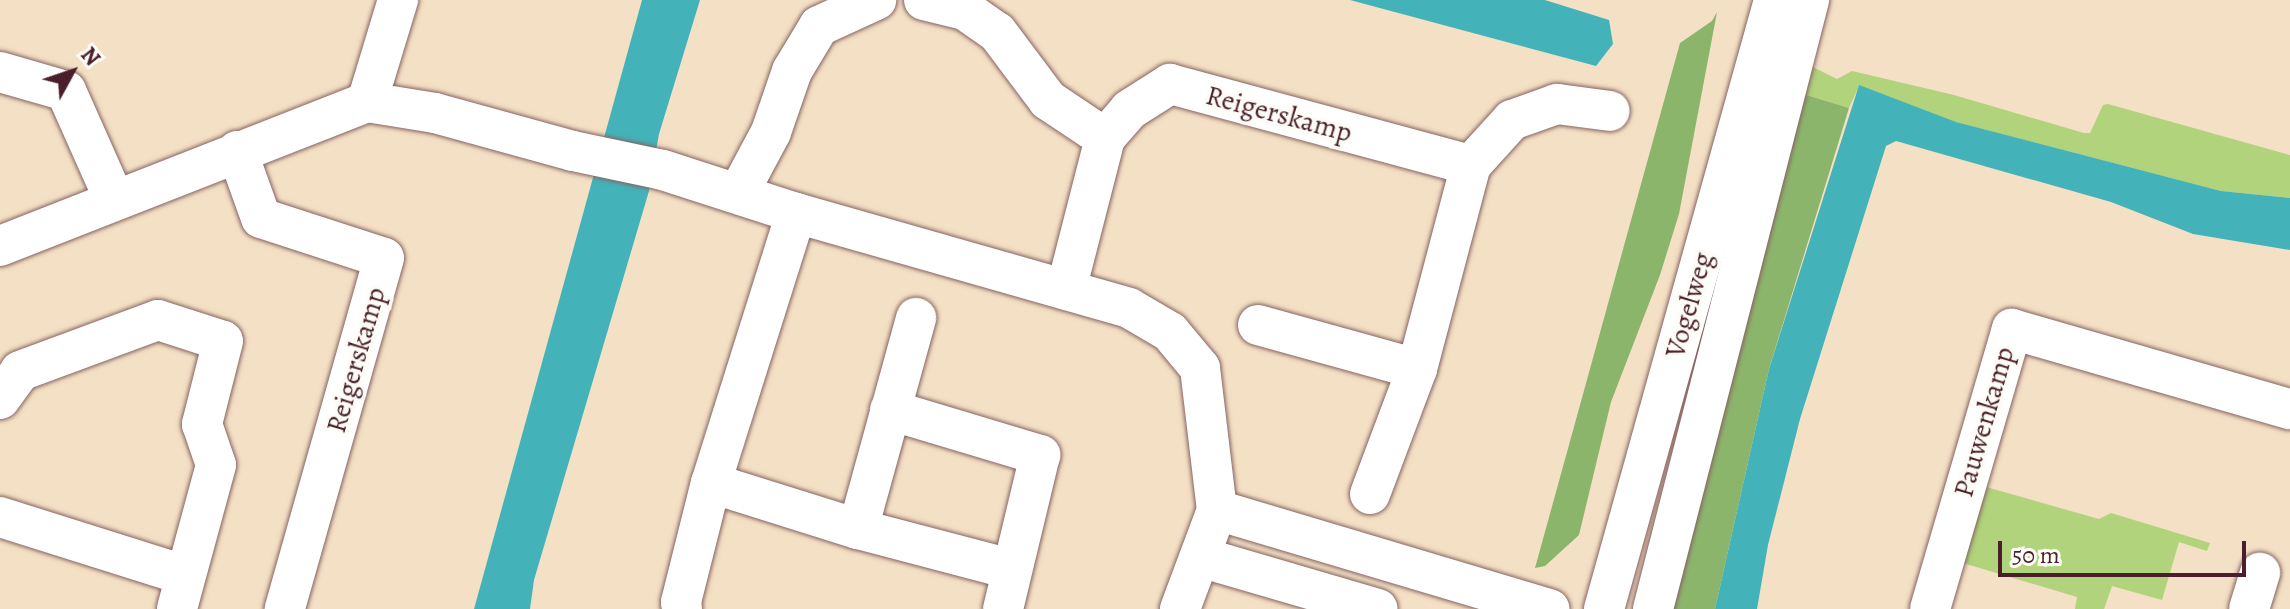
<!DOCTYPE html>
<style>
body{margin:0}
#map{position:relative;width:2290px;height:609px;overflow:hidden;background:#f4e0c5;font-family:Alegreya,serif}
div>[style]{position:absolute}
.green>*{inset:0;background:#b0d37c}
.forest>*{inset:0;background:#8cb56c}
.water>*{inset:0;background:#43b3b9}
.roads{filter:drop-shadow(0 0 2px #866361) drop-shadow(0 0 2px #866361)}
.minor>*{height:40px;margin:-20px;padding:0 20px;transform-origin:20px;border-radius:20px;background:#fff}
span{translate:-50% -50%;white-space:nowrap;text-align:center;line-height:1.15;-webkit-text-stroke:7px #fdfcf7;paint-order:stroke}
.street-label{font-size:28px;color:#4a1f2b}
.north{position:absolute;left:32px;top:32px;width:80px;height:80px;-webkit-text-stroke:6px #fdfcf7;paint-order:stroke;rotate:50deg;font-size:22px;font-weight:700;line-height:32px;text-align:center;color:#4a1f2b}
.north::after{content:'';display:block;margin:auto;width:28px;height:36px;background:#4a1f2b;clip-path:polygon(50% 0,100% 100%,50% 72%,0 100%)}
.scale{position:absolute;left:1998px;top:541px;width:248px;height:36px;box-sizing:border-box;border:4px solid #4a1f2b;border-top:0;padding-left:10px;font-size:24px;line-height:28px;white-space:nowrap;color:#4a1f2b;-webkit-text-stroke:6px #fdfcf7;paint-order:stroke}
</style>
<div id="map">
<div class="green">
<div style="clip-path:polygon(1811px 66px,1837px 79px,1852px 71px,1954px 95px,2084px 133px,2090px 133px,2103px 105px,2108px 104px,2290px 155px,2290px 198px,2221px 191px,1955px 122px,1859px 86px,1849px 108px,1800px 93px)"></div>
<div style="clip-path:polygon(1979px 485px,2099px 519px,2111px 513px,2210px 543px,2207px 551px,2179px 542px,2162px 600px,2112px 586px,2104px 609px,2075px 609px,2077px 597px,1946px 558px)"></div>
</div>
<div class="forest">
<div style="clip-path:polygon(1717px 12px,1679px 214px,1660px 275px,1611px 402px,1579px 535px,1545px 566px,1535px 568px,1680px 43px,1712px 21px)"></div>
<div style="clip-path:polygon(1800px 93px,1849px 108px,1769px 369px,1715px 609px,1664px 609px)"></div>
</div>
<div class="water">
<div style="clip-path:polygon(642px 0,700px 0,659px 134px,649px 191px,534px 580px,530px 609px,474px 609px)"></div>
<div style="clip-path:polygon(1350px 0,1545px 0,1609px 20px,1613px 44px,1596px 66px)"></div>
<div style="clip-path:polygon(1859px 85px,1956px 122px,2221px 191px,2290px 198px,2290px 250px,2193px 234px,2111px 202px,1896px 141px,1886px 146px,1800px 419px,1768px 545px,1757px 609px,1715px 609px,1769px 369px)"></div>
</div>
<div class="roads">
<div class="minor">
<div style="left:924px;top:0;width:42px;rotate:13.7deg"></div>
<div style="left:965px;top:10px;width:39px;rotate:35deg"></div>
<div style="left:997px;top:32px;width:85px;rotate:53.1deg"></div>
<div style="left:1048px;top:100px;width:69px;rotate:33.7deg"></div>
<div style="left:0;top:72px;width:69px;rotate:16.1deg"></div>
<div style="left:66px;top:91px;width:118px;rotate:66deg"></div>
<div style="left:367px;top:102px;width:107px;rotate:-73.1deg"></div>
<div style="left:237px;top:151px;width:71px;rotate:70.3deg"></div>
<div style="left:261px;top:218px;width:129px;rotate:18deg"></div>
<div style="left:384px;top:258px;width:365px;rotate:105.8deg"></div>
<div style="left:739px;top:192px;width:68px;rotate:-61.9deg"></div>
<div style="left:771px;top:132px;width:65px;rotate:-71deg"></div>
<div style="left:792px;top:71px;width:52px;rotate:-59deg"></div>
<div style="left:819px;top:26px;width:63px;rotate:-24.5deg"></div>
<div style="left:0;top:246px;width:394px;rotate:-21.4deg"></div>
<div style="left:367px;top:102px;width:69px;rotate:9.2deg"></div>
<div style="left:435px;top:113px;width:143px;rotate:15.4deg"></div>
<div style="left:573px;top:151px;width:92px;rotate:11.9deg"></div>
<div style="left:663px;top:170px;width:140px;rotate:17.9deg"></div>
<div style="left:796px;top:213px;width:346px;rotate:15.9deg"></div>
<div style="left:1129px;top:308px;width:48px;rotate:30.3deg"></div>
<div style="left:1170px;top:332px;width:47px;rotate:50.2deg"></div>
<div style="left:1200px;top:368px;width:143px;rotate:83.2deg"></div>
<div style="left:1217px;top:510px;width:106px;rotate:110.5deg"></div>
<div style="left:1066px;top:290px;width:157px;rotate:-75.6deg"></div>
<div style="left:1105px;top:138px;width:37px;rotate:-49deg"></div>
<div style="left:1129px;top:110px;width:49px;rotate:-32.4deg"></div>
<div style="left:1170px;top:84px;width:312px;rotate:15.1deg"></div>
<div style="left:1258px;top:325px;width:165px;rotate:15.5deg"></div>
<div style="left:0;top:399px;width:34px;rotate:-54deg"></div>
<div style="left:20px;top:371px;width:147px;rotate:-20.3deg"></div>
<div style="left:158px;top:320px;width:68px;rotate:17.9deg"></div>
<div style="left:223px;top:341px;width:86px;rotate:104.2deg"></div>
<div style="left:202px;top:424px;width:43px;rotate:71.1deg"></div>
<div style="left:216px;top:465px;width:149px;rotate:105.2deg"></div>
<div style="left:890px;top:410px;width:157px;rotate:16.7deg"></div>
<div style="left:1040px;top:455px;width:158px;rotate:103.5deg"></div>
<div style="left:711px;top:483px;width:283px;rotate:-72.5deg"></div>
<div style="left:1370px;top:494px;width:134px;rotate:-69.4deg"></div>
<div style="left:1417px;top:369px;width:211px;rotate:-75.2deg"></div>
<div style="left:1471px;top:165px;width:61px;rotate:-47.7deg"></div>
<div style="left:1512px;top:120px;width:48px;rotate:-19.6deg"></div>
<div style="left:1557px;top:104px;width:53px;rotate:7.5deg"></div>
<div style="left:1217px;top:510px;width:347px;rotate:16.6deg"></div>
<div style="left:0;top:517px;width:193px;rotate:17.5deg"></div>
<div style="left:858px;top:529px;width:219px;rotate:-74.6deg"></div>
<div style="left:1200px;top:557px;width:185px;rotate:16.3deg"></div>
<div style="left:682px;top:609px;width:7px;rotate:-98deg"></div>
<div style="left:681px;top:602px;width:123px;rotate:-75.9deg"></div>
<div style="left:711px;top:483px;width:154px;rotate:17.4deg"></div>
<div style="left:858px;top:529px;width:158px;rotate:14.7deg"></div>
<div style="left:1604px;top:609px;width:632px;rotate:-74.4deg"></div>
<div style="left:1653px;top:609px;width:629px;rotate:-75.63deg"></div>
<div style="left:1930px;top:609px;width:292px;rotate:-73.7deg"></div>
<div style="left:2012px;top:329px;width:289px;rotate:16.1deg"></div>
<div style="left:2249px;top:609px;width:38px;rotate:-73deg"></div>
</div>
</div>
<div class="street-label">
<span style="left:1279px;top:114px;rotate:15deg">Reigerskamp</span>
<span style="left:1689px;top:305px;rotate:-74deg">Vogelweg</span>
<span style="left:356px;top:360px;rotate:-74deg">Reigerskamp</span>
<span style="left:1984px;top:422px;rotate:-74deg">Pauwenkamp</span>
</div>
<div class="north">N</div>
<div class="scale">50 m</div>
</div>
